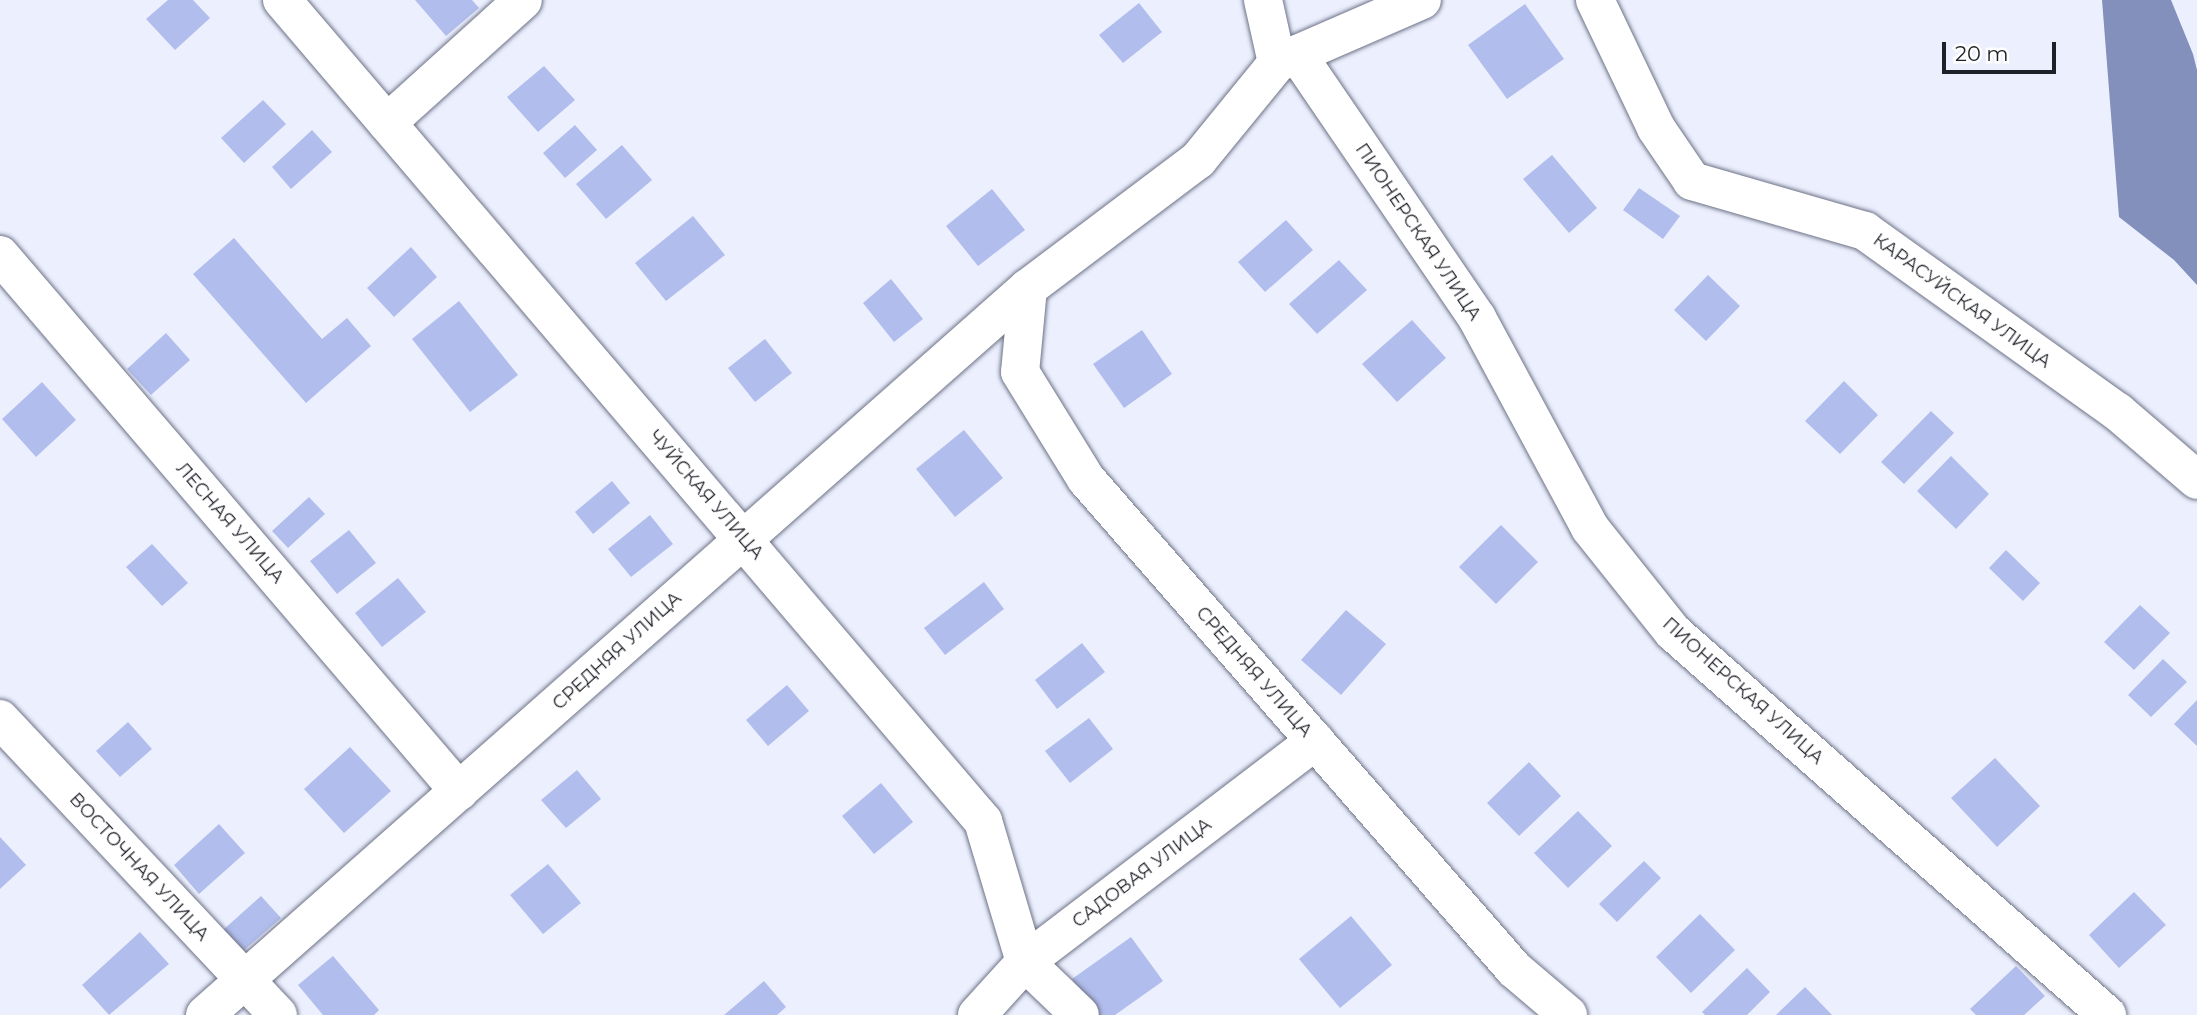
<!DOCTYPE html>
<meta charset="utf-8">
<style>
body{margin:0}
#map{position:relative;width:2197px;height:1015px;overflow:hidden;background:#ecf0fe;font-family:Montserrat,sans-serif}
div>[style]{position:absolute}
.water>*{inset:0;background:#8490bc}
.building>*{inset:0;background:#b1bdec}
.roads{filter:drop-shadow(0 0 2px #6d7286) drop-shadow(0 0 2px #6d7286)}
.minor>*{height:38px;margin:-19px;padding:0 19px;transform-origin:19px;border-radius:19px;background:#fff}
span{translate:-50% -50%;white-space:nowrap;text-align:center;line-height:1.15;-webkit-text-stroke:7px #fff;paint-order:stroke}
.street-label{font-size:18px;color:#1f2129}
.scale{position:absolute;left:1942px;top:42px;width:114px;height:32px;box-sizing:border-box;border:4px solid #1f2129;border-top:0;padding-left:9px;font-size:21px;line-height:24px;white-space:nowrap;color:#1f2129;-webkit-text-stroke:5px #fff;paint-order:stroke}
</style>
<div id="map">
<div class="water">
<div style="clip-path:polygon(2102px 0,2171px 0,2193px 54px,2197px 70px,2197px 285px,2174px 260px,2119px 217px)"></div>
</div>
<div class="building">
<div style="clip-path:polygon(168px 0,193px 0,210px 18px,175px 50px,146px 19px)"></div>
<div style="clip-path:polygon(415px 0,472px 0,479px 8px,446px 36px)"></div>
<div style="clip-path:polygon(1139px 3px,1162px 32px,1123px 63px,1099px 35px)"></div>
<div style="clip-path:polygon(1525px 4px,1564px 59px,1507px 99px,1468px 45px)"></div>
<div style="clip-path:polygon(544px 66px,575px 100px,538px 132px,507px 97px)"></div>
<div style="clip-path:polygon(263px 100px,286px 124px,244px 163px,221px 138px)"></div>
<div style="clip-path:polygon(575px 125px,597px 150px,565px 178px,543px 153px)"></div>
<div style="clip-path:polygon(312px 130px,332px 152px,291px 189px,272px 167px)"></div>
<div style="clip-path:polygon(622px 145px,652px 180px,606px 219px,576px 184px)"></div>
<div style="clip-path:polygon(1552px 155px,1597px 208px,1569px 233px,1523px 179px)"></div>
<div style="clip-path:polygon(1639px 188px,1680px 216px,1663px 239px,1623px 210px)"></div>
<div style="clip-path:polygon(992px 189px,1025px 230px,978px 266px,946px 226px)"></div>
<div style="clip-path:polygon(693px 216px,725px 255px,666px 301px,635px 263px)"></div>
<div style="clip-path:polygon(1286px 220px,1313px 250px,1265px 292px,1238px 262px)"></div>
<div style="clip-path:polygon(234px 238px,322px 339px,347px 318px,371px 346px,306px 403px,193px 274px)"></div>
<div style="clip-path:polygon(411px 247px,437px 277px,394px 317px,367px 288px)"></div>
<div style="clip-path:polygon(1339px 260px,1367px 290px,1317px 334px,1289px 304px)"></div>
<div style="clip-path:polygon(1708px 275px,1740px 306px,1706px 341px,1674px 310px)"></div>
<div style="clip-path:polygon(891px 279px,923px 319px,894px 342px,863px 303px)"></div>
<div style="clip-path:polygon(459px 301px,518px 375px,470px 412px,412px 339px)"></div>
<div style="clip-path:polygon(1412px 320px,1446px 358px,1397px 402px,1362px 364px)"></div>
<div style="clip-path:polygon(1142px 330px,1172px 374px,1124px 408px,1093px 364px)"></div>
<div style="clip-path:polygon(166px 333px,190px 360px,151px 395px,127px 369px)"></div>
<div style="clip-path:polygon(765px 339px,792px 373px,755px 402px,728px 368px)"></div>
<div style="clip-path:polygon(1844px 381px,1878px 415px,1840px 454px,1805px 421px)"></div>
<div style="clip-path:polygon(42px 382px,76px 420px,36px 457px,2px 419px)"></div>
<div style="clip-path:polygon(1931px 411px,1954px 433px,1904px 484px,1881px 462px)"></div>
<div style="clip-path:polygon(964px 430px,1003px 478px,955px 517px,916px 469px)"></div>
<div style="clip-path:polygon(1951px 456px,1989px 494px,1956px 529px,1917px 491px)"></div>
<div style="clip-path:polygon(612px 481px,630px 503px,593px 534px,575px 512px)"></div>
<div style="clip-path:polygon(309px 497px,325px 514px,288px 548px,272px 531px)"></div>
<div style="clip-path:polygon(650px 515px,673px 544px,631px 577px,608px 549px)"></div>
<div style="clip-path:polygon(1501px 525px,1538px 562px,1496px 604px,1459px 567px)"></div>
<div style="clip-path:polygon(349px 530px,376px 563px,337px 594px,310px 561px)"></div>
<div style="clip-path:polygon(152px 544px,188px 583px,162px 606px,126px 567px)"></div>
<div style="clip-path:polygon(2006px 550px,2040px 583px,2023px 601px,1989px 568px)"></div>
<div style="clip-path:polygon(398px 578px,426px 612px,382px 647px,355px 613px)"></div>
<div style="clip-path:polygon(984px 582px,1004px 609px,945px 655px,924px 628px)"></div>
<div style="clip-path:polygon(2140px 605px,2170px 633px,2134px 670px,2104px 642px)"></div>
<div style="clip-path:polygon(1346px 610px,1386px 644px,1341px 695px,1301px 660px)"></div>
<div style="clip-path:polygon(1082px 643px,1105px 672px,1057px 709px,1035px 680px)"></div>
<div style="clip-path:polygon(2163px 659px,2187px 682px,2151px 717px,2128px 695px)"></div>
<div style="clip-path:polygon(787px 685px,809px 711px,768px 746px,746px 720px)"></div>
<div style="clip-path:polygon(2197px 700px,2197px 746px,2174px 724px)"></div>
<div style="clip-path:polygon(1089px 718px,1113px 749px,1070px 783px,1045px 751px)"></div>
<div style="clip-path:polygon(128px 722px,152px 749px,120px 777px,96px 751px)"></div>
<div style="clip-path:polygon(350px 747px,391px 791px,344px 833px,304px 789px)"></div>
<div style="clip-path:polygon(1995px 758px,2040px 806px,1997px 847px,1951px 798px)"></div>
<div style="clip-path:polygon(1529px 762px,1561px 796px,1519px 836px,1487px 803px)"></div>
<div style="clip-path:polygon(577px 770px,601px 799px,566px 828px,541px 800px)"></div>
<div style="clip-path:polygon(881px 783px,913px 822px,874px 854px,842px 816px)"></div>
<div style="clip-path:polygon(1578px 811px,1612px 846px,1568px 888px,1534px 853px)"></div>
<div style="clip-path:polygon(219px 824px,245px 853px,199px 894px,174px 865px)"></div>
<div style="clip-path:polygon(0 837px,26px 865px,0 889px)"></div>
<div style="clip-path:polygon(1644px 861px,1661px 878px,1617px 922px,1599px 904px)"></div>
<div style="clip-path:polygon(548px 864px,581px 903px,543px 934px,510px 895px)"></div>
<div style="clip-path:polygon(2134px 892px,2166px 925px,2119px 968px,2089px 935px)"></div>
<div style="clip-path:polygon(261px 896px,281px 918px,243px 951px,223px 930px)"></div>
<div style="clip-path:polygon(1700px 914px,1735px 950px,1691px 993px,1656px 957px)"></div>
<div style="clip-path:polygon(1351px 916px,1392px 965px,1340px 1008px,1299px 959px)"></div>
<div style="clip-path:polygon(140px 932px,169px 964px,109px 1015px,82px 985px)"></div>
<div style="clip-path:polygon(1131px 937px,1163px 981px,1115px 1015px,1098px 1015px,1072px 979px)"></div>
<div style="clip-path:polygon(333px 956px,379px 1010px,374px 1015px,323px 1015px,298px 985px)"></div>
<div style="clip-path:polygon(2016px 966px,2045px 996px,2024px 1015px,1976px 1015px,1970px 1009px)"></div>
<div style="clip-path:polygon(1747px 968px,1770px 992px,1747px 1015px,1705px 1015px,1702px 1012px)"></div>
<div style="clip-path:polygon(764px 981px,786px 1007px,777px 1015px,724px 1015px)"></div>
<div style="clip-path:polygon(1805px 987px,1832px 1015px,1776px 1015px)"></div>
</div>
<div class="roads">
<div class="minor">
<div style="left:282px;top:0;width:1080px;rotate:49.51deg"></div>
<div style="left:983px;top:821px;width:147px;rotate:73.4deg"></div>
<div style="left:1025px;top:962px;width:76px;rotate:43.9deg"></div>
<div style="left:1595px;top:0;width:142px;rotate:64.5deg"></div>
<div style="left:1656px;top:128px;width:64px;rotate:55.8deg"></div>
<div style="left:1692px;top:181px;width:180px;rotate:16.1deg"></div>
<div style="left:1865px;top:231px;width:311px;rotate:35.6deg"></div>
<div style="left:2118px;top:412px;width:104px;rotate:40.7deg"></div>
<div style="left:1297px;top:54px;width:320px;rotate:55.7deg"></div>
<div style="left:1477px;top:318px;width:238px;rotate:61.7deg"></div>
<div style="left:1590px;top:528px;width:133px;rotate:51.4deg"></div>
<div style="left:1673px;top:632px;width:579px;rotate:41.43deg"></div>
<div style="left:1277px;top:63px;width:158px;rotate:-23.5deg"></div>
<div style="left:387px;top:123px;width:183px;rotate:-42.1deg"></div>
<div style="left:0;top:255px;width:706px;rotate:49.43deg"></div>
<div style="left:1028px;top:288px;width:84px;rotate:95.4deg"></div>
<div style="left:1020px;top:372px;width:126px;rotate:58.3deg"></div>
<div style="left:1086px;top:479px;width:651px;rotate:48.86deg"></div>
<div style="left:1514px;top:969px;width:71px;rotate:40.4deg"></div>
<div style="left:0;top:719px;width:406px;rotate:46.8deg"></div>
<div style="left:205px;top:1015px;width:1098px;rotate:-41.46deg"></div>
<div style="left:1028px;top:288px;width:213px;rotate:-37deg"></div>
<div style="left:1198px;top:160px;width:125px;rotate:-50.8deg"></div>
<div style="left:1277px;top:63px;width:65px;rotate:-102.5deg"></div>
<div style="left:977px;top:1015px;width:72px;rotate:-47.8deg"></div>
<div style="left:1025px;top:962px;width:365px;rotate:-37.3deg"></div>
</div>
</div>
<div class="street-label">
<span style="left:1418px;top:232px;rotate:56deg">ПИОНЕРСКАЯ УЛИЦА</span>
<span style="left:1962px;top:301px;rotate:36deg">КАРАСУЙСКАЯ УЛИЦА</span>
<span style="left:706px;top:495px;rotate:49deg">ЧУЙСКАЯ УЛИЦА</span>
<span style="left:230px;top:523px;rotate:49deg">ЛЕСНАЯ УЛИЦА</span>
<span style="left:617px;top:651px;rotate:-42deg">СРЕДНЯЯ УЛИЦА</span>
<span style="left:1254px;top:672px;rotate:49deg">СРЕДНЯЯ УЛИЦА</span>
<span style="left:1743px;top:691px;rotate:42deg">ПИОНЕРСКАЯ УЛИЦА</span>
<span style="left:139px;top:867px;rotate:47deg">ВОСТОЧНАЯ УЛИЦА</span>
<span style="left:1142px;top:873px;rotate:-37deg">САДОВАЯ УЛИЦА</span>
</div>
<div class="scale">20 m</div>
</div>
